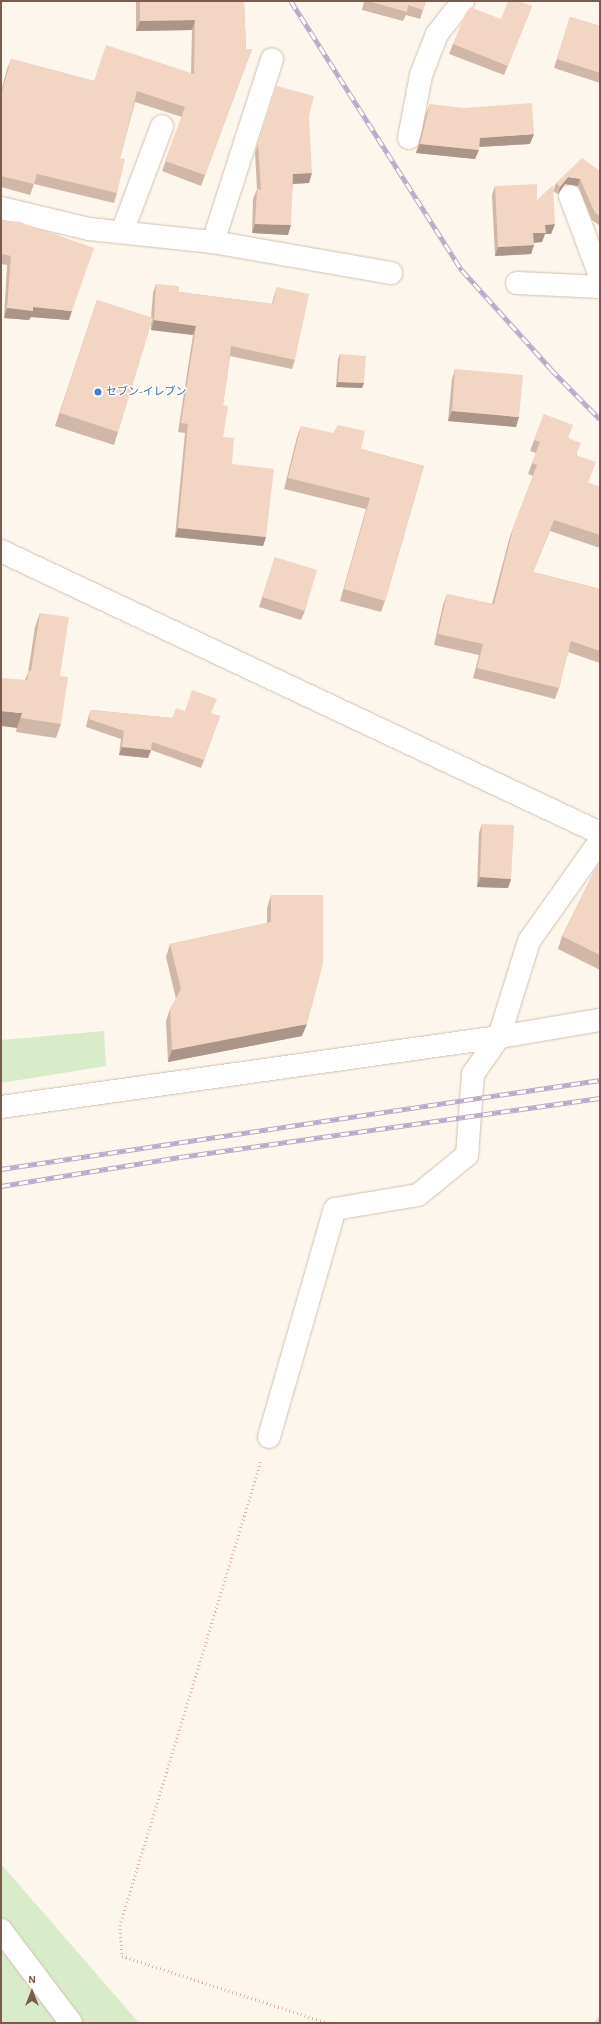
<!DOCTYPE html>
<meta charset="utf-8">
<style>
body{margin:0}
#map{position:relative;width:601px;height:2024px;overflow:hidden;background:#fdf6ec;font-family:"Alegreya Sans","Noto Sans JP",sans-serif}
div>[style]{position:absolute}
.green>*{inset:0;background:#d8ecc9}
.stream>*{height:9px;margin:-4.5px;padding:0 4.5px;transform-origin:4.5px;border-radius:4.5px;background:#bfe3e8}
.path>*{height:2.5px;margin-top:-1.25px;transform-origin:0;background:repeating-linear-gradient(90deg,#d9b8a5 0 1px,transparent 0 4px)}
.roads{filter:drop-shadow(0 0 1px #d1beb0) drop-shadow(0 0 1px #d1beb0)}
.minor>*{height:22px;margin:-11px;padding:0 11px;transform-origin:11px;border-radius:11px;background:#fff}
.rail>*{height:4.5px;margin-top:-2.25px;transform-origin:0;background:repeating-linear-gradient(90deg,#fffaf3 0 9px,#b9a8c9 0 18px);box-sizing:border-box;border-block:1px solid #b9a8c9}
.wall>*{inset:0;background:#d1b7a8}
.shaded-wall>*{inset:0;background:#aa9588}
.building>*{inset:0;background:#f3d5c3}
.dots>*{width:11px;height:11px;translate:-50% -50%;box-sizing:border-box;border:2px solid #fffaf3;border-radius:50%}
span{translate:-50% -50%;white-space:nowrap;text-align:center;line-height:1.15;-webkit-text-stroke:3px #fffaf3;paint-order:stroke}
.shop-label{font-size:11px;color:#366cbe}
.left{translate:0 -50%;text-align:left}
.frame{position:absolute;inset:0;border:2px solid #7a5c4d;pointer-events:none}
.north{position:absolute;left:12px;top:1972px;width:40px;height:40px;-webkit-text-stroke:3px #fffaf3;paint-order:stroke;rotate:0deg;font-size:11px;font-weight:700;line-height:16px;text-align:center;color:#7a5c4d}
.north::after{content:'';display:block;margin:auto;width:14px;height:18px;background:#7a5c4d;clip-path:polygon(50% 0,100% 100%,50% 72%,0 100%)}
</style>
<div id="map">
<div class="green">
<div style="clip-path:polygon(104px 1031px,106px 1066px,1px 1083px,1px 1040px)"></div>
<div style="clip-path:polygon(1px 1864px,120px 2001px,139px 2023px,1px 2023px)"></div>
</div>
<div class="stream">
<div style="left:599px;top:2023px;width:2px;rotate:-63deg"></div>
</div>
<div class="path">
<div style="left:261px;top:1462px;width:484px;rotate:106.9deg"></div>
<div style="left:120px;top:1925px;width:31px;rotate:86deg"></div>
<div style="left:122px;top:1956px;width:217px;rotate:18deg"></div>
</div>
<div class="roads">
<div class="minor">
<div style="left:409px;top:138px;width:64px;rotate:-79.2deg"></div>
<div style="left:421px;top:75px;width:44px;rotate:-68.7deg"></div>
<div style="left:437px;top:34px;width:42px;rotate:-51.8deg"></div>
<div style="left:570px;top:196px;width:85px;rotate:69.4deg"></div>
<div style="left:1px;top:208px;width:90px;rotate:13.4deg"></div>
<div style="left:89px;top:229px;width:125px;rotate:6deg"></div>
<div style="left:213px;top:242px;width:181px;rotate:9.9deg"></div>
<div style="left:122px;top:232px;width:113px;rotate:-69.3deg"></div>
<div style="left:213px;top:242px;width:192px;rotate:-72.1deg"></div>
<div style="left:517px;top:283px;width:83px;rotate:2.8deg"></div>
<div style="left:1px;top:551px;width:662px;rotate:25.21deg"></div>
<div style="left:1px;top:1107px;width:503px;rotate:-8deg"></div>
<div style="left:499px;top:1037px;width:102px;rotate:-9.6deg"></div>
<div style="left:269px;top:1437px;width:237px;rotate:-73.9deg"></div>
<div style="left:335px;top:1209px;width:84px;rotate:-9.6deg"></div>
<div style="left:418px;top:1195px;width:63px;rotate:-39.2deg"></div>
<div style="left:467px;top:1155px;width:81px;rotate:-85.8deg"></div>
<div style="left:473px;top:1074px;width:45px;rotate:-54.9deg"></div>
<div style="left:499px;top:1037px;width:101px;rotate:-72.6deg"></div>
<div style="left:529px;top:941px;width:123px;rotate:-54.6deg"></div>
<div style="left:1px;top:1930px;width:116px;rotate:53deg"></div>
</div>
</div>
<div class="rail">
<div style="left:291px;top:1px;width:319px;rotate:57.6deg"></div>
<div style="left:462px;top:270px;width:133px;rotate:48deg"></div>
<div style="left:551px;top:369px;width:70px;rotate:45.6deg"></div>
<div style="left:1px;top:1169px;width:606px;rotate:-8.45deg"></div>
<div style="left:1px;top:1186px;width:181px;rotate:-9.2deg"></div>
<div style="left:180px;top:1157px;width:424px;rotate:-8deg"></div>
</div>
<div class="wall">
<div style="clip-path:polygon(136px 1px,244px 1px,246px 49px,252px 49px,201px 186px,162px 171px,182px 117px,135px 102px,120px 158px,117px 193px,114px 203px,34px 184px,30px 195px,1px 187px,1px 92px,7px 69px,11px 59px,94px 81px,191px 73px,192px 30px,136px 31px)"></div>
<div style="clip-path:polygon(364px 1px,426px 1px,420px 19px,406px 15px,403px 21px,362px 10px)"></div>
<div style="clip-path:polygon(532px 6px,504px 75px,449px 54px,453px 44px,501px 19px)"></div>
<div style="clip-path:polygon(570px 17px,600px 26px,600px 83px,554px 68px)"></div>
<div style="clip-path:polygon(277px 86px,309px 116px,309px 183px,293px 184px,288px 235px,252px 233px,253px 199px,257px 189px,255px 153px)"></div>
<div style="clip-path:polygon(430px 104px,530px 144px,479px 147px,475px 159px,416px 153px,426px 114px)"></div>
<div style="clip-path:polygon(600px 171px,600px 226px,592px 220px,578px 186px,565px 184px,558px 194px,553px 191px,556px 183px)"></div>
<div style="clip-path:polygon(495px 186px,537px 200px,555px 224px,551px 234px,545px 234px,542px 242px,534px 243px,534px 245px,531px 254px,495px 256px,492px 195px)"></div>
<div style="clip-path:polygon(1px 220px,69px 320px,31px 317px,29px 320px,4px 318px,7px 265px,1px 264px)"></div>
<div style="clip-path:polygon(156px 284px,179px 292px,272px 304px,274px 296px,277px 287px,295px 360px,292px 369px,230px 356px,223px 405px,223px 437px,232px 464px,266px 537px,263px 546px,175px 537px,185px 433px,178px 432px,193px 335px,151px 330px,151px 323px,118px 432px,114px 445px,55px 426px,97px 300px,151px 318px,153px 293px)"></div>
<div style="clip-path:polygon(340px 354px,364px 383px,362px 388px,336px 387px,338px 359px)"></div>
<div style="clip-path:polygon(455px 369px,516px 427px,448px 421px,452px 379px)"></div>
<div style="clip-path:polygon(544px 414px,569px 438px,577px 455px,588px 483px,600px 487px,600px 548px,550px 531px,533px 572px,600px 589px,600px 663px,568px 652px,559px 688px,555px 699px,473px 678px,479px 655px,434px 645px,443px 605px,447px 594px,492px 604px,510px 536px,533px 476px,528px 474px,536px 453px,530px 451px)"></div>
<div style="clip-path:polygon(301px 426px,361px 449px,424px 466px,385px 601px,381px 612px,340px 601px,366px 509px,284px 489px,297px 437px)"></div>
<div style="clip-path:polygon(275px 557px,305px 611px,301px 620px,259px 607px)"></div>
<div style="clip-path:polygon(40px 613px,60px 676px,61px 724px,56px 738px,16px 732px,25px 680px,28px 673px,35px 627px)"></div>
<div style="clip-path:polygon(91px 710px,172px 718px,185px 711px,220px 716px,201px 768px,151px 750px,148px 758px,119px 755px,121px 739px,86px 727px,88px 718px)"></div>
<div style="clip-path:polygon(482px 824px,511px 879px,508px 888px,477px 887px,479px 833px)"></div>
<div style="clip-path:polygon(600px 860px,600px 970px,558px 949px,562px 936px)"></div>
<div style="clip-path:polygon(271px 895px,302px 1036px,168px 1062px,166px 1021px,170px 1009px,176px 999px,166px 957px,170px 944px,267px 923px,267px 908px)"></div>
</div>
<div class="shaded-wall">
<div style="clip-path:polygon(195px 20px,192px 30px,136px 31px,140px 21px)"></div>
<div style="clip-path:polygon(534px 134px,530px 144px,477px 147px,480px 138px)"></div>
<div style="clip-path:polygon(420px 144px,479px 150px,475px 159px,416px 153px)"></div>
<div style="clip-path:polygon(312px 173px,309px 183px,290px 184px,293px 174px)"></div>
<div style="clip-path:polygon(568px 177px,580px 179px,578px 186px,565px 184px,558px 194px,560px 187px)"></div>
<div style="clip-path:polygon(255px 224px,291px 225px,288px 235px,252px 233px)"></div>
<div style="clip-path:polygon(555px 224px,551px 234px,545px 234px,542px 242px,530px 243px,533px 233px,545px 225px)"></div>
<div style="clip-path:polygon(534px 245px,531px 254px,495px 256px,498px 247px)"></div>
<div style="clip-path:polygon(33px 307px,72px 311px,69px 320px,31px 317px,29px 320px,4px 318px,7px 308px)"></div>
<div style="clip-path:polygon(154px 320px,196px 326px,193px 335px,151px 330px)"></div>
<div style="clip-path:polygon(338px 382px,364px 383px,362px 388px,336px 387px)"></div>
<div style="clip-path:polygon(452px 411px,519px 417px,516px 427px,448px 421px)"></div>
<div style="clip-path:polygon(178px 528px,266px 537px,263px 546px,175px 537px)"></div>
<div style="clip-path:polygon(1px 711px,22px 713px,17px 728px,1px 726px)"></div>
<div style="clip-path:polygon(122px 747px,151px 750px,148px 758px,119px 755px)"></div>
<div style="clip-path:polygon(480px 877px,511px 879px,508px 888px,477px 887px)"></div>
<div style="clip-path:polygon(307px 1024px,302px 1036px,168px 1062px,172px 1050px)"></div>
</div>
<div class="building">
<div style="clip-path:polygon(140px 1px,244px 1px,246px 49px,252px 49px,205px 175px,165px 161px,185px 107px,137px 91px,120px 158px,125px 159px,117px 193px,37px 174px,34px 184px,1px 176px,1px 95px,11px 59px,94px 81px,106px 45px,194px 74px,195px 20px,140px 21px)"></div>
<div style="clip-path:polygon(368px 1px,426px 1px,423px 10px,408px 5px,407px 12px)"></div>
<div style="clip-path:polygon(508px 1px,519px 1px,532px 6px,508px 66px,453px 44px,465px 14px,470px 7px,501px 19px)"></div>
<div style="clip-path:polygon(570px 17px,600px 26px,600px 73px,557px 59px)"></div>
<div style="clip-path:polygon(277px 86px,314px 96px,309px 116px,312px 173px,293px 174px,291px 225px,255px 224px,257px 189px,261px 190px,258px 144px)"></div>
<div style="clip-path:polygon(532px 103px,534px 134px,480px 138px,479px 150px,420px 144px,430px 104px,464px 108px)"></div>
<div style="clip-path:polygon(582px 158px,600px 171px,600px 216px,595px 213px,580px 179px,568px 177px,560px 187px,556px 183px)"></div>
<div style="clip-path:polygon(537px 184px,537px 200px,553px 185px,555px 224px,545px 225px,546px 233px,533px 233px,534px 245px,498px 247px,495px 186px)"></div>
<div style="clip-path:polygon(1px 220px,20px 222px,94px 248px,72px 311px,33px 307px,33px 311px,7px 308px,11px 256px,1px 254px)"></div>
<div style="clip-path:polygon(156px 284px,179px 286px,179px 292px,273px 304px,277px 287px,309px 294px,295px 360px,231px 346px,223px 405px,228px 406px,223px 437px,234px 438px,232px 464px,274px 469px,266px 537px,178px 528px,188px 424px,181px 423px,196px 326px,154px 320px)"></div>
<div style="clip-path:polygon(97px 300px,153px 318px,118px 432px,60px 413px)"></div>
<div style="clip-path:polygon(340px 354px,366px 356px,364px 383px,338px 382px)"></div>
<div style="clip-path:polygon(455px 369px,523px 375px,519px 417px,452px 411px)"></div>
<div style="clip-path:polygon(544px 414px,573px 425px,568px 438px,581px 443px,576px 455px,596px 462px,588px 483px,600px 487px,600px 535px,554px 520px,533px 572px,600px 589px,600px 651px,571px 641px,559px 688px,477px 668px,483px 644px,438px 634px,447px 594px,494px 604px,514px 525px,537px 465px,532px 463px,540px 442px,534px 440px)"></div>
<div style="clip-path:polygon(338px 425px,365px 431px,361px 449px,424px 466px,385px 601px,344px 589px,370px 498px,288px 478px,301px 426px,333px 433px)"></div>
<div style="clip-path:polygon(275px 557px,317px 570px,305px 611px,262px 597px)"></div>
<div style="clip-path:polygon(40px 613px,69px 617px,60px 676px,68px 677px,61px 724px,21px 718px,22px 713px,1px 711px,1px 678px,27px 680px,29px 671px,31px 671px)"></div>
<div style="clip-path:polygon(192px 690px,217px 699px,211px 713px,220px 716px,204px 760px,152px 742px,151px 750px,122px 747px,124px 731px,89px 719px,91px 710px,172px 718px,176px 708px,185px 711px)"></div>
<div style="clip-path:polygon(482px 824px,514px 825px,511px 879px,480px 877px)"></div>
<div style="clip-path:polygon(600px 860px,600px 955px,562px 936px)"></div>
<div style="clip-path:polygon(271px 895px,323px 895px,323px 964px,307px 1024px,172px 1050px,170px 1009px,181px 989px,170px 944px,271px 922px)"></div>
</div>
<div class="dots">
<div style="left:98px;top:392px;background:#3f7fe0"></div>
</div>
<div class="shop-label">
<span class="left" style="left:106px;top:392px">セブン-イレブン</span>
</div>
<div class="frame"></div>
<div class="north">N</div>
</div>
